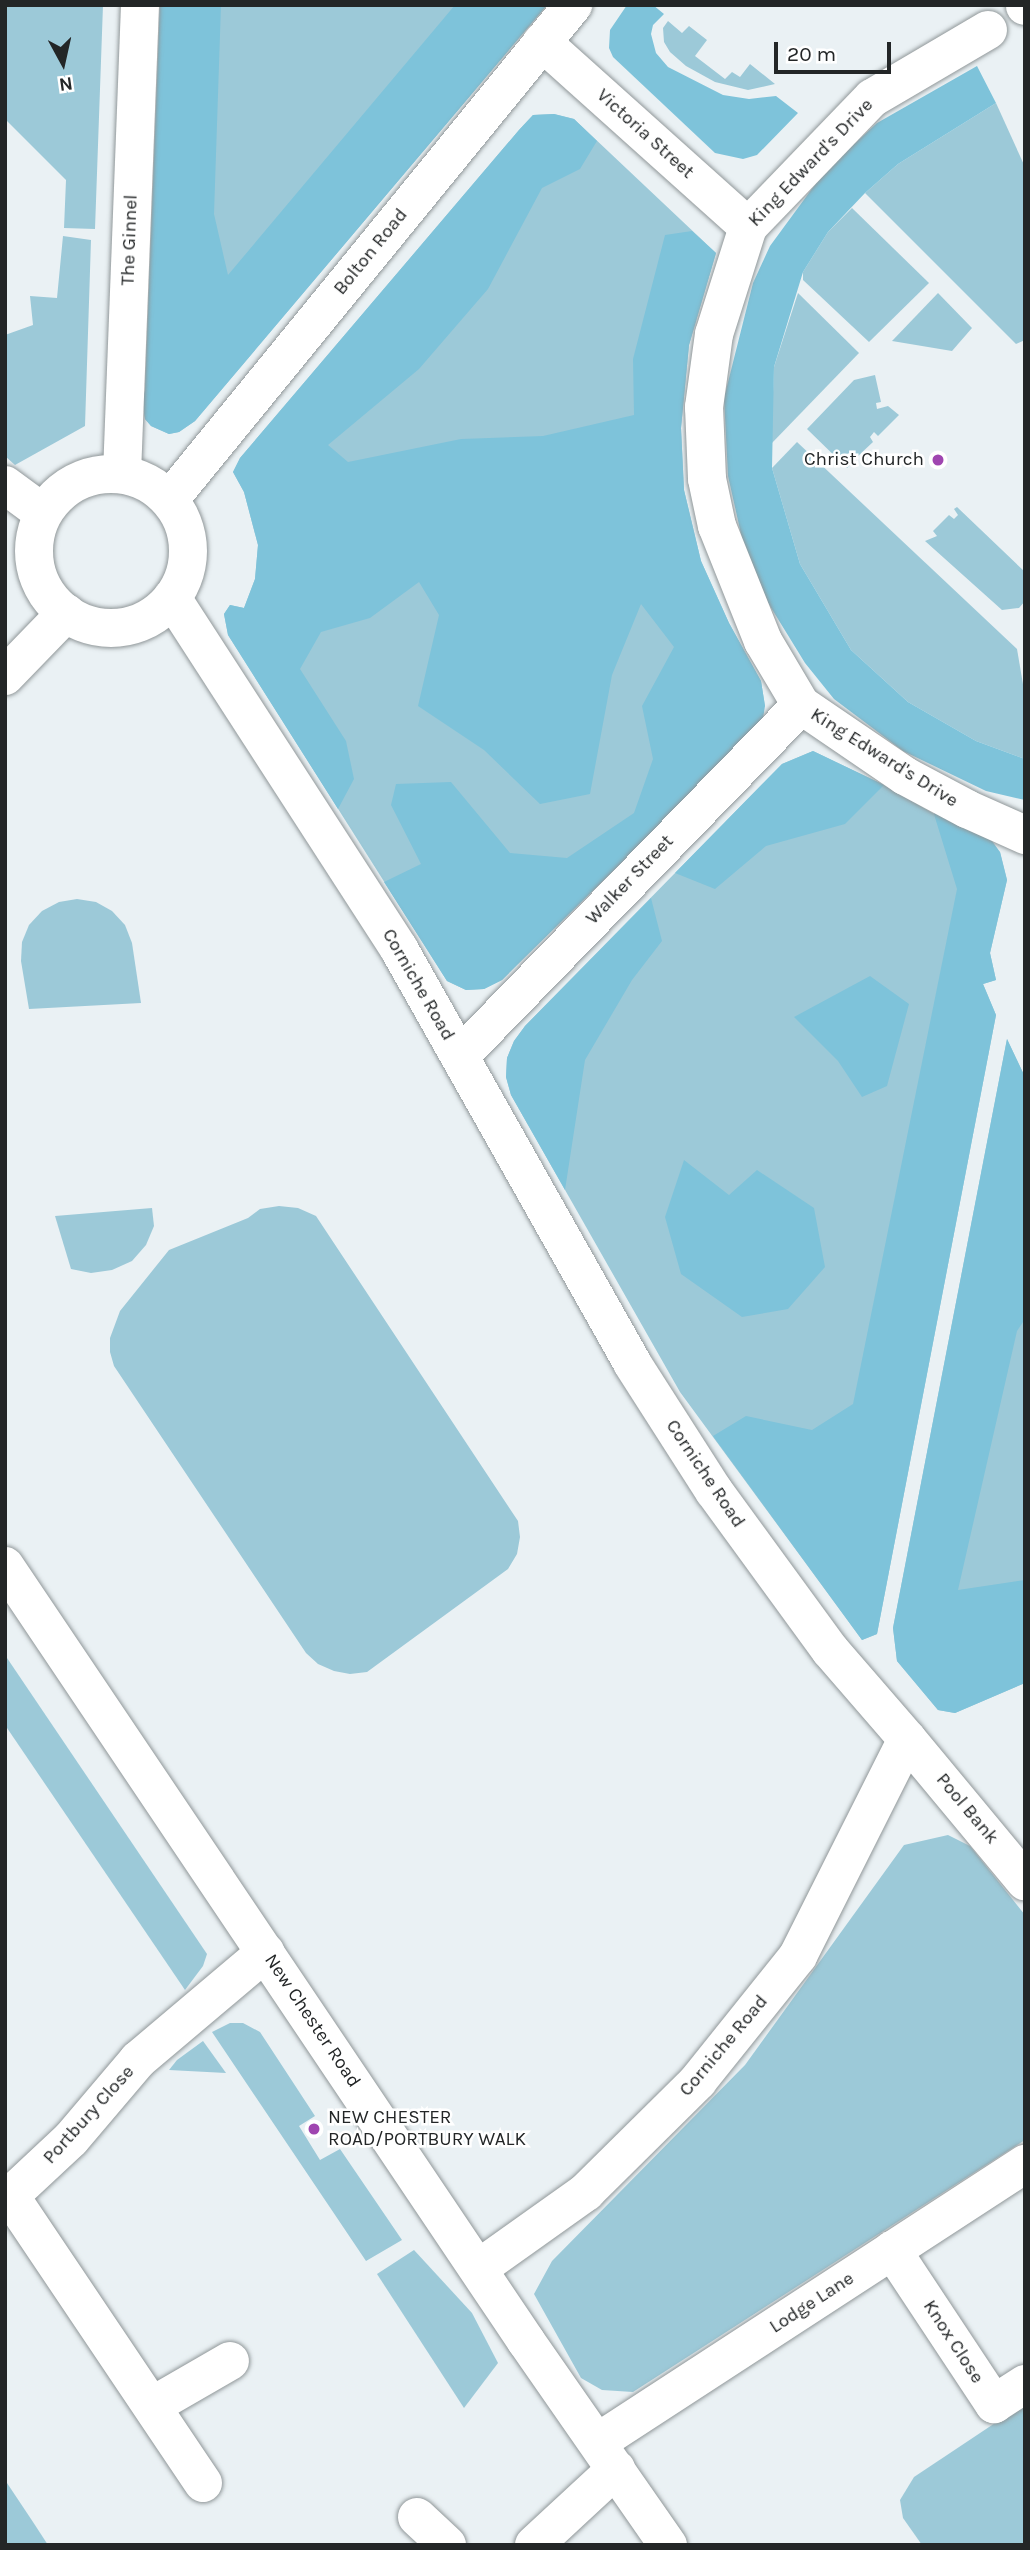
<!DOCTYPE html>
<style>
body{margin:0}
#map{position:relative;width:1030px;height:2550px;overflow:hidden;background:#eaf1f4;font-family:Karla,sans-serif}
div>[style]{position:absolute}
.green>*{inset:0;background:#9cc9d8}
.forest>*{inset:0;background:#7ec3da}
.roads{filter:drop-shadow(0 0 2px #909799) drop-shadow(0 0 2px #909799)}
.street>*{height:38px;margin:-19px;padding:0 19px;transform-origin:19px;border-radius:19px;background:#fff}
.street>.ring{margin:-19px;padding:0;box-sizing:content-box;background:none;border:38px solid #fff;border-radius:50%}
.secondary>*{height:38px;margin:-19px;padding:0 19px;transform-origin:19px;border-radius:19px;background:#fff}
.dots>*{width:19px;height:19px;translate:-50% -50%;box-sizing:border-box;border:4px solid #fff;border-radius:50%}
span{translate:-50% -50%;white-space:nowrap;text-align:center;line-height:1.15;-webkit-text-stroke:5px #fff;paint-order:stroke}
.street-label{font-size:19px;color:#232627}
.poi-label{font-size:19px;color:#232627}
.right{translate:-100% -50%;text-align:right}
.left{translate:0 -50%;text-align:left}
.frame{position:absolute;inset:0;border:7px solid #232627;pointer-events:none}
.north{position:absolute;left:28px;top:28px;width:70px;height:70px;-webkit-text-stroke:5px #fff;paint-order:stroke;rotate:172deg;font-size:19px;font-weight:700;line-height:28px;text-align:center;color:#232627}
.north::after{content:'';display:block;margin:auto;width:24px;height:32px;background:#232627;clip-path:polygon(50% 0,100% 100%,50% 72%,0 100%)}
.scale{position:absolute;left:774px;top:42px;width:117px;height:32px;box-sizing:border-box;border:4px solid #232627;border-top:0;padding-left:9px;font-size:21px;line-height:24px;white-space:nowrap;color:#232627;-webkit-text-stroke:5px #fff;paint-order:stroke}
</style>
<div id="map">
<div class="green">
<div style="clip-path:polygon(8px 5px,103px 5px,95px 229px,64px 228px,66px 180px,5px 119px,5px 8px)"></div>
<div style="clip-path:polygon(160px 5px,547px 5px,195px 421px,179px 432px,169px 434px,151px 426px,145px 419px,142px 400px,145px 390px)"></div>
<div style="clip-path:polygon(668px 21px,682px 33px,689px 26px,707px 40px,695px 56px,725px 79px,732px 72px,740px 77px,750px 64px,775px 84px,748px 90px,715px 82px,686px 66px,670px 52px,664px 42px,663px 28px)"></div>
<div style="clip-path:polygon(996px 103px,1025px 167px,1025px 340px,1016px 344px,865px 193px,898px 164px)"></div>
<div style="clip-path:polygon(554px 114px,574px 119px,716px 253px,689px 345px,681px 428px,684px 490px,701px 561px,729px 623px,761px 681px,765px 706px,502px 980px,484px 989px,466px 990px,447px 981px,228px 635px,224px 614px,230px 605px,244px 608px,255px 579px,258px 545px,244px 492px,233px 472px,240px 458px,519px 130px,533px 115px)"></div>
<div style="clip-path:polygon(852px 208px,929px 283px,869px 342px,803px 280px,803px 272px,828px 232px)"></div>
<div style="clip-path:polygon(63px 236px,91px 240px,85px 426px,15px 465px,5px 456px,5px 335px,33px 325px,30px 296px,57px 298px)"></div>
<div style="clip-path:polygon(798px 293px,859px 353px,771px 444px,774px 367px)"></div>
<div style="clip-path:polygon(938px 293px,972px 328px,952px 351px,892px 341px)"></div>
<div style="clip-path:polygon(875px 375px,881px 402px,876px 403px,877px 409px,888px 406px,899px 415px,878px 436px,874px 432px,870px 437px,873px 442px,857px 457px,853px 453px,848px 457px,853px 463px,847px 468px,807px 429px,854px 380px)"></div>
<div style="clip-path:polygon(797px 442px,1017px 649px,1025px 696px,1025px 759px,976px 741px,908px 702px,851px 650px,800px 564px,772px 468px)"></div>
<div style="clip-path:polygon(957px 507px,1025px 572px,1025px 601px,1019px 608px,1002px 610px,925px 541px,937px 536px,933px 531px,949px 515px,954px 519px,958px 515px,954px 509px)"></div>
<div style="clip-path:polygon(813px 751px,884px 785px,1000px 852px,1007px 880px,990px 953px,996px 980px,983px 984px,996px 1015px,877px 1634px,862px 1640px,680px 1392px,511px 1095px,506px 1077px,507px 1058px,514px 1041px,525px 1026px,782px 764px)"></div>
<div style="clip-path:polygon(77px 899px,96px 902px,112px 911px,125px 925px,132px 943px,141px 1003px,29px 1009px,21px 961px,22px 942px,29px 925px,42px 911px,59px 902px)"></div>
<div style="clip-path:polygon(1007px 1039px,1025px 1077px,1025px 1683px,955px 1713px,938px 1710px,897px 1661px,893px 1628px)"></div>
<div style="clip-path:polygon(279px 1206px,298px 1208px,316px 1216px,518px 1521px,520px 1537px,517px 1554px,508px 1569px,367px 1672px,350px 1674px,334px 1671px,318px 1664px,306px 1653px,114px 1366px,110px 1352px,110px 1338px,120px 1311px,169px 1250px,248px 1218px,260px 1209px)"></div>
<div style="clip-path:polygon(152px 1208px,154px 1226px,146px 1245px,132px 1261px,112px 1270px,91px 1273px,71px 1269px,55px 1216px)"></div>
<div style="clip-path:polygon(5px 1655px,207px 1954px,203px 1966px,185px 1990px,5px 1725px)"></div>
<div style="clip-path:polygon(948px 1835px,970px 1846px,1025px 1915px,1025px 2140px,633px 2392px,602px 2390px,581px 2378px,534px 2294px,552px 2261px,745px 2065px,904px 1845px)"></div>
<div style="clip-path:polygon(230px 2023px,243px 2023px,260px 2032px,315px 2116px,299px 2126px,320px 2160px,340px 2149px,402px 2240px,366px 2261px,212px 2032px)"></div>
<div style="clip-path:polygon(203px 2041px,226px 2073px,169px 2070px,177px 2060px)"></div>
<div style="clip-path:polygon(414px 2250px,472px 2313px,498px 2363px,464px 2408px,377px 2274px)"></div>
<div style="clip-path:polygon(1025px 2403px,1025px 2545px,922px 2545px,903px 2518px,900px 2500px,914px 2477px)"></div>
<div style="clip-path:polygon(5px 2480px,33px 2522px,48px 2545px,5px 2545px)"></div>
</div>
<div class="forest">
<div style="clip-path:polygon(160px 5px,221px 5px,214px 214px,228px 275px,455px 5px,547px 5px,195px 421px,179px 432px,169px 434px,151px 426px,145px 419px,142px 400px,145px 390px)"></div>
<div style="clip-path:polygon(627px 5px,653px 5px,664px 14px,653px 25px,651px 34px,656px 53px,668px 67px,723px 95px,749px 99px,776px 96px,798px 113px,757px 155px,743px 159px,715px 153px,613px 57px,609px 48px,610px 30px)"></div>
<div style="clip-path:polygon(977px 66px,996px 103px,898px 164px,865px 193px,828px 232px,803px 272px,774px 367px,772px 468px,800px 564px,851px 650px,908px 702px,976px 741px,1025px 759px,1025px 800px,986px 791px,903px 751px,834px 699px,805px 663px,762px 593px,745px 552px,728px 476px,724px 398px,753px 283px,770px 246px,825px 171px,877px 123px)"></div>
<div style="clip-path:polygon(554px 114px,574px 119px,597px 141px,580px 169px,542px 188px,488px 289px,419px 369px,328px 445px,348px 462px,461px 439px,543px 436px,634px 415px,633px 359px,665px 235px,692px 231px,716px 253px,689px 345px,681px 428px,684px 490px,701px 561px,729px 623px,761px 681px,765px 706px,762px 725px,502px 980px,484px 989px,466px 990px,447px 981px,384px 882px,421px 864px,391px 805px,396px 784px,451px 782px,510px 853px,567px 858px,634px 813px,653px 759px,642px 706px,674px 647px,641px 604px,612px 675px,590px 794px,540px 804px,484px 750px,418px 706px,439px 615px,419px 582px,370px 618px,321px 632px,300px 669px,346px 741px,354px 779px,338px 809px,228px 635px,224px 614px,230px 605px,244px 608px,255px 579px,258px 545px,244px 492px,233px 472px,240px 458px,519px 130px,533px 115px)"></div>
<div style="clip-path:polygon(813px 751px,884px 785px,845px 824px,766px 846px,715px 889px,675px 873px,782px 764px)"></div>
<div style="clip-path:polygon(933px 811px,987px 834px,1000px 852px,1007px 880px,990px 953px,996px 980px,983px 984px,996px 1015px,877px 1634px,862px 1640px,713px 1436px,746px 1416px,812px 1430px,853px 1404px,957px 889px)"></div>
<div style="clip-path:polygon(651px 898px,662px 941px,632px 980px,585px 1060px,565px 1190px,511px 1095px,506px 1077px,507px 1058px,514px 1041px,525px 1026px)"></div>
<div style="clip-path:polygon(870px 976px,909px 1004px,887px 1086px,862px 1097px,838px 1061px,794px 1017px)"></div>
<div style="clip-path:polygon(1007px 1039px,1025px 1077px,1025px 1319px,1017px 1331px,958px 1590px,1025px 1580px,1025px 1683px,955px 1713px,938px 1710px,897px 1661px,893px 1628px)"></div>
<div style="clip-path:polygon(684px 1160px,729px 1195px,757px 1170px,814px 1208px,825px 1267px,788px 1309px,742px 1317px,681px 1274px,665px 1217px)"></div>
</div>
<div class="roads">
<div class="street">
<div style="left:1025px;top:5px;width:1px;rotate:90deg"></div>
<div style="left:988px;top:30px;width:134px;rotate:149.6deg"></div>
<div style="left:872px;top:98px;width:179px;rotate:133.9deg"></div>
<div style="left:748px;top:227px;width:112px;rotate:107.6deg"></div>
<div style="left:714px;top:334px;width:74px;rotate:97.8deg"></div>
<div style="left:704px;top:407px;width:72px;rotate:87.6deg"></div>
<div style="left:707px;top:479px;width:48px;rotate:78deg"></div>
<div style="left:717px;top:526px;width:124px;rotate:68.2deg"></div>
<div style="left:763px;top:641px;width:74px;rotate:59.3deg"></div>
<div style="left:801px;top:705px;width:126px;rotate:34.3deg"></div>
<div style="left:905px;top:776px;width:70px;rotate:28deg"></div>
<div style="left:967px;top:809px;width:64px;rotate:24.1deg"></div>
<div style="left:542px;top:42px;width:277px;rotate:41.9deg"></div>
<div style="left:122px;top:474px;width:469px;rotate:-87.8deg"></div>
<div class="ring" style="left:34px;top:474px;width:116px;height:116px"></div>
<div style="left:5px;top:485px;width:47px;rotate:36.4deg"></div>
<div style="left:170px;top:499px;width:638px;rotate:-50.79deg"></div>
<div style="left:172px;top:598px;width:418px;rotate:57.1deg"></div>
<div style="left:399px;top:949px;width:475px;rotate:60.6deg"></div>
<div style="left:632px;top:1363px;width:152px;rotate:57.4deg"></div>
<div style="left:714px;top:1491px;width:197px;rotate:53.9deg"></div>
<div style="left:830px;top:1650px;width:118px;rotate:49.1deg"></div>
<div style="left:907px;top:1739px;width:243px;rotate:116.7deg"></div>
<div style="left:798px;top:1956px;width:160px;rotate:128.7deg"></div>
<div style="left:698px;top:2081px;width:158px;rotate:135.3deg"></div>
<div style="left:586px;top:2192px;width:131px;rotate:144.6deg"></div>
<div style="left:5px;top:676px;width:88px;rotate:-45.9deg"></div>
<div style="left:460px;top:1056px;width:489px;rotate:-45.8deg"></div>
<div style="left:907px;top:1739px;width:185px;rotate:50.3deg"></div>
<div style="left:892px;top:2250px;width:185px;rotate:56.5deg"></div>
<div style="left:994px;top:2404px;width:37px;rotate:-33deg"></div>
<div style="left:152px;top:2406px;width:90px;rotate:-30deg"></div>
<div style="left:598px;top:2442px;width:510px;rotate:-33.07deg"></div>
<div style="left:203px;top:2483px;width:346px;rotate:-123.9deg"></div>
<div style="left:10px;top:2196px;width:83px;rotate:-43.1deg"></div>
<div style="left:71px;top:2139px;width:104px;rotate:-49.7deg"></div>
<div style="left:138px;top:2060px;width:167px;rotate:-40.2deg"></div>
<div style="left:417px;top:2517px;width:41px;rotate:43deg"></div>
<div style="left:534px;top:2545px;width:112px;rotate:-42.8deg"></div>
</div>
<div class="secondary">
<div style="left:5px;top:1566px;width:934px;rotate:56.09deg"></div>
<div style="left:526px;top:2341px;width:249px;rotate:55.2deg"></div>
</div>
</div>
<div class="dots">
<div style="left:938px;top:460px;background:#9f45b0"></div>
<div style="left:314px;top:2129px;background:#9f45b0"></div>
</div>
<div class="street-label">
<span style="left:645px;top:134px;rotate:42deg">Victoria Street</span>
<span style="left:811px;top:163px;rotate:-46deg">King Edward's Drive</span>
<span style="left:130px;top:240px;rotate:-88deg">The Ginnel</span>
<span style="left:371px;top:252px;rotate:-51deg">Bolton Road</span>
<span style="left:884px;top:758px;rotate:32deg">King Edward's Drive</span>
<span style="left:630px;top:880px;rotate:-46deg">Walker Street</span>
<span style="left:418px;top:985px;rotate:60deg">Corniche Road</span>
<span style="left:705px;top:1474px;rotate:56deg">Corniche Road</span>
<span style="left:967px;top:1809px;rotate:50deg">Pool Bank</span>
<span style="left:312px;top:2021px;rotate:56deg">New Chester Road</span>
<span style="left:724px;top:2046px;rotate:-50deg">Corniche Road</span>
<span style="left:89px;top:2115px;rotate:-48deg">Portbury Close</span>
<span style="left:812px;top:2303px;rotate:-33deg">Lodge Lane</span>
<span style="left:953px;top:2342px;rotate:57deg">Knox Close</span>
</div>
<div class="poi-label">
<span class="right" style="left:924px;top:460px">Christ Church</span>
<span class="left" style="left:328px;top:2129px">NEW CHESTER<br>ROAD/PORTBURY WALK</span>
</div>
<div class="frame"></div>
<div class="north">N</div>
<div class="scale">20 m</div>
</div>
